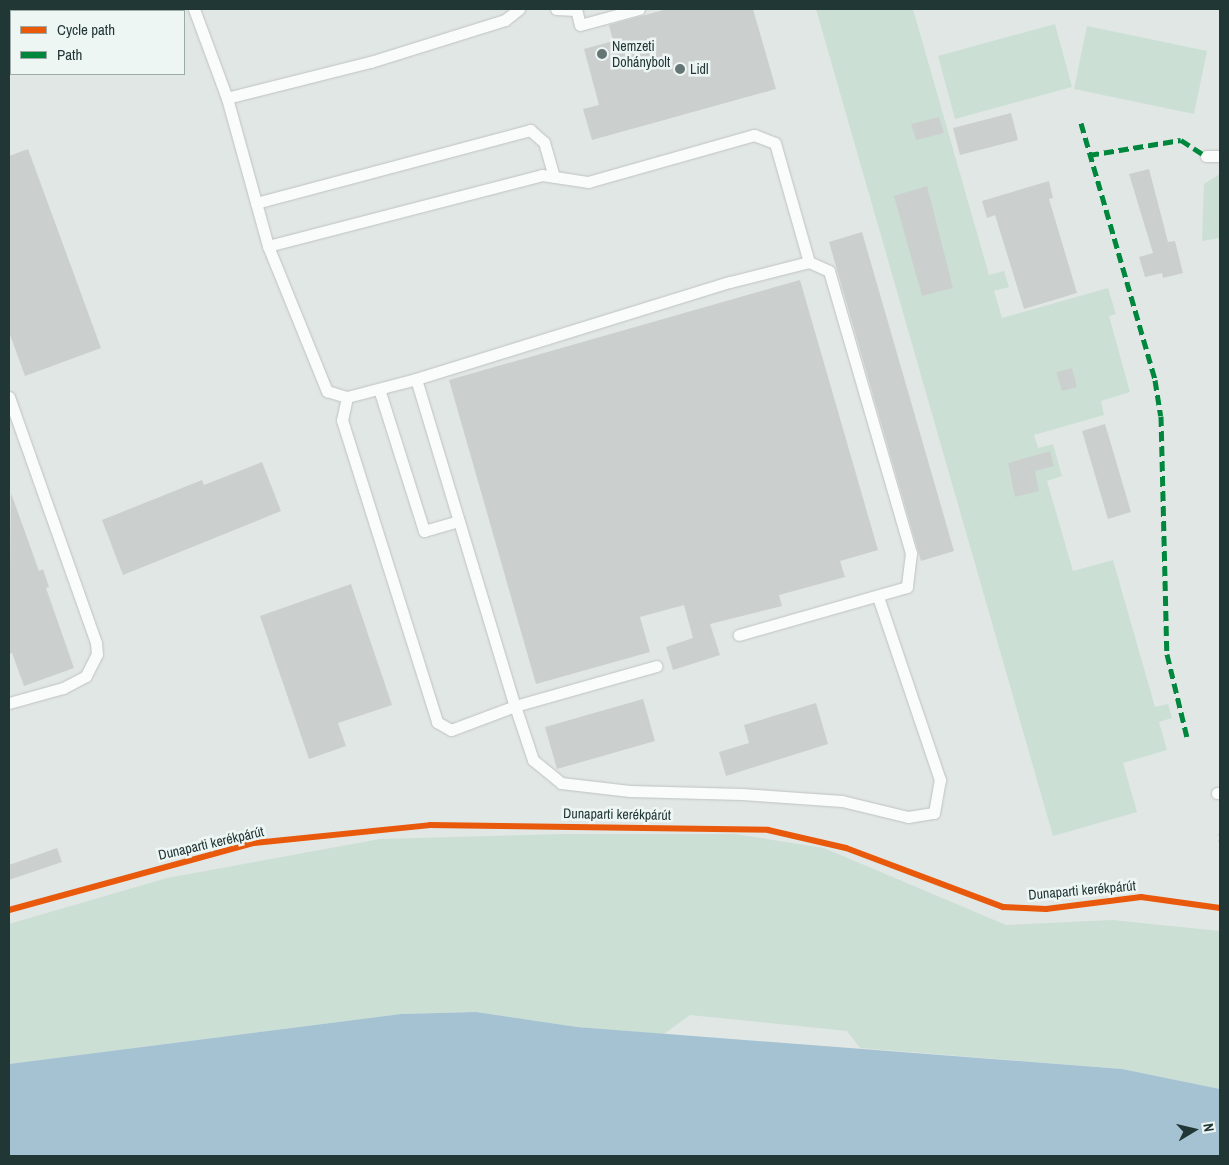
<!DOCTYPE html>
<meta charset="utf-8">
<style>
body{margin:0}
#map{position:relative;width:1229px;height:1165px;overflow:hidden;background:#e1e7e5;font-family:"Archivo Narrow",sans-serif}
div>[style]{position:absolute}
.green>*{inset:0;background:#cbdfd5}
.water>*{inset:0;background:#a4c2d2}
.building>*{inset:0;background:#cbd0cf}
.path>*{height:3px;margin-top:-1.5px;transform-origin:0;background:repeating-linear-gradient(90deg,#bfc7c6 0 2.5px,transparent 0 6.5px)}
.roads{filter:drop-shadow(0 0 1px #bec3c2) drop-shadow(0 0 1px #bec3c2)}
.lane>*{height:11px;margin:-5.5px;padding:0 5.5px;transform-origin:5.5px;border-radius:5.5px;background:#fafbfb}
.quiet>*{height:5px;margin-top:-2.5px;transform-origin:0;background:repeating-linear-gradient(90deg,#00873e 0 10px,transparent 0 15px)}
.cycleway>*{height:6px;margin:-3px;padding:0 3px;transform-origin:3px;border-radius:3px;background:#e8590c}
.dots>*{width:14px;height:14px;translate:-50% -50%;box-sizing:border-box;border:2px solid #eef6f4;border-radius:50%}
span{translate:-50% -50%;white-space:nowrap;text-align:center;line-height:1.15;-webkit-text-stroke:5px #eef6f4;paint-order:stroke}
.poi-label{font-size:14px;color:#213736}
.left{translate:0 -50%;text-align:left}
.street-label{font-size:14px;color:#213736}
.frame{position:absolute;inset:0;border:10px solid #213736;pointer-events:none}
.legend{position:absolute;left:10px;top:10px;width:175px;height:65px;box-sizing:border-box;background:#eef6f4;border:1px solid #9caaa8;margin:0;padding:6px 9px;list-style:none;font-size:15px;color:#213736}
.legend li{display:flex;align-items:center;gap:10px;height:25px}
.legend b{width:25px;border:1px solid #9caaa8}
.north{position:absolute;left:1169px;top:1105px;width:50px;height:50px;-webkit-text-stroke:4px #eef6f4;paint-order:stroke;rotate:81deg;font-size:14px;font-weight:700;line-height:20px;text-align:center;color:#213736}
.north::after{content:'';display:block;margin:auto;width:18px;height:22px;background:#213736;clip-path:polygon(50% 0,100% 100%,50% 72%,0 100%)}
</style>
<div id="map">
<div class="green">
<div style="clip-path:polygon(816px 9px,913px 9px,989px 275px,1004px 271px,1009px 287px,994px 291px,1002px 318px,1108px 288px,1116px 314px,1109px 316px,1130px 392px,1101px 401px,1104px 415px,1034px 435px,1038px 448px,1053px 444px,1062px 476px,1047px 481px,1073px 571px,1113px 560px,1155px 707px,1168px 704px,1172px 718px,1159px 722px,1167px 750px,1123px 763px,1137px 812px,1053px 836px)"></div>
<div style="clip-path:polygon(1055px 24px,1072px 87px,955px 119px,938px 56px)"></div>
<div style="clip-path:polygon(1087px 26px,1207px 51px,1194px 114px,1074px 89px)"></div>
<div style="clip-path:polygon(1220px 174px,1220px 238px,1202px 241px,1204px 184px)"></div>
<div style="clip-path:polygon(566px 834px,735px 834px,824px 848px,1006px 925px,1112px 920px,1220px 931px,1220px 1089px,1122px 1069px,860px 1048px,847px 1031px,690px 1015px,664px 1034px,576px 1027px,476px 1012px,401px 1014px,9px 1064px,9px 924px,167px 878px,380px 839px)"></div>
</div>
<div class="water">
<div style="clip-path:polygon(476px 1012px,577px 1027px,1122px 1069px,1220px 1089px,1220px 1156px,9px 1156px,9px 1064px,401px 1014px)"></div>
</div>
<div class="building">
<div style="clip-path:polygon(667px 9px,753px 9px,776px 89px,592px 140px,583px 109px,599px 105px,584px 49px,613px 41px,609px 25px)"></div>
<div style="clip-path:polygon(1011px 113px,1018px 140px,960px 155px,953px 128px)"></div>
<div style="clip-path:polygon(939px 117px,944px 133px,916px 140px,911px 124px)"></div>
<div style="clip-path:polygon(28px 149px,101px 348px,25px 376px,9px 332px,9px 156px)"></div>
<div style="clip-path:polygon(1149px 169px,1168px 242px,1175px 241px,1183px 273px,1163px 278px,1162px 273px,1145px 277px,1139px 257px,1153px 253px,1129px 174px)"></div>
<div style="clip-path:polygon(1049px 181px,1053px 198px,1049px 199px,1077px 293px,1024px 309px,995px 215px,987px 218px,982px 201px)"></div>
<div style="clip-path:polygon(927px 186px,953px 288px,922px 296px,894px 196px)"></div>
<div style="clip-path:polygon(862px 232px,954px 551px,921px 561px,829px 242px)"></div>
<div style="clip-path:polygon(800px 280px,878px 550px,840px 561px,845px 577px,779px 595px,782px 606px,710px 624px,720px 655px,673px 670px,666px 647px,693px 638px,684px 605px,640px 617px,650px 652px,536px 684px,449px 380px)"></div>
<div style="clip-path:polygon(1072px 368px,1077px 387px,1062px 391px,1056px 372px)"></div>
<div style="clip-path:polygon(1105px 424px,1131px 512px,1108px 519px,1082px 431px)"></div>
<div style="clip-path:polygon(1050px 451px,1054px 466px,1035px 471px,1039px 491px,1015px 497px,1008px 463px)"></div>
<div style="clip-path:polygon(262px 462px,281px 511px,123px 575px,102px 520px,202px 480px,204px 485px)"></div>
<div style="clip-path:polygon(11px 493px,39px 571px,43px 569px,49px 587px,46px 588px,74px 668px,24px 686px,12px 653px,9px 654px)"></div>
<div style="clip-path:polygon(351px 584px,392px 705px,338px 723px,346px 746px,309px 759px,260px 616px)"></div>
<div style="clip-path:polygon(643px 699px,655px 741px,557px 769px,545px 727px)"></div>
<div style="clip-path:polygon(816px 703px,828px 744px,726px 776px,719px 752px,749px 743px,744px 725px)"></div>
<div style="clip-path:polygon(57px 848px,62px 862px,9px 880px,9px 865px)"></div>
</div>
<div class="path">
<div style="left:1220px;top:833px;width:9px;rotate:90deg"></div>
</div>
<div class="roads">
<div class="lane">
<div style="left:194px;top:9px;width:95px;rotate:69.7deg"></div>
<div style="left:519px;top:9px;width:18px;rotate:142deg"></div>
<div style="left:505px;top:20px;width:141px;rotate:162.7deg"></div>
<div style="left:370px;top:62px;width:147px;rotate:165.9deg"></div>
<div style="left:227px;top:98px;width:154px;rotate:74.5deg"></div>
<div style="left:268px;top:246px;width:157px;rotate:67.9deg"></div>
<div style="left:327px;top:391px;width:21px;rotate:17deg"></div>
<div style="left:347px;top:397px;width:71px;rotate:-14.6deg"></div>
<div style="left:416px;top:379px;width:329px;rotate:-17.2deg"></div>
<div style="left:730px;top:282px;width:81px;rotate:-14.2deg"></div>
<div style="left:809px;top:262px;width:22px;rotate:24deg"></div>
<div style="left:829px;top:271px;width:294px;rotate:73.8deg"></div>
<div style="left:911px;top:553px;width:34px;rotate:97deg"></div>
<div style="left:907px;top:587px;width:175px;rotate:164.1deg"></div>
<div style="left:556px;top:9px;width:20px;rotate:3deg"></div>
<div style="left:576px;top:9px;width:16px;rotate:76deg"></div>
<div style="left:580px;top:25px;width:61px;rotate:-15.2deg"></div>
<div style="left:1206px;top:156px;width:14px"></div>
<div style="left:256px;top:203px;width:284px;rotate:-14.9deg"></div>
<div style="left:530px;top:130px;width:18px;rotate:41deg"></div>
<div style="left:544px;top:142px;width:36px;rotate:74deg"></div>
<div style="left:268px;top:246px;width:283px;rotate:-14.5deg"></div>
<div style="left:542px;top:175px;width:47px;rotate:8.7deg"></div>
<div style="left:588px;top:182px;width:173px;rotate:-15.8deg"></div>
<div style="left:754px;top:135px;width:22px;rotate:21deg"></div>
<div style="left:775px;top:143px;width:124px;rotate:74.1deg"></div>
<div style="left:416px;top:379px;width:342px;rotate:73.2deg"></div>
<div style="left:515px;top:706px;width:147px;rotate:-15.8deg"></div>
<div style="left:379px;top:389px;width:149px;rotate:72.4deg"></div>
<div style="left:424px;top:531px;width:36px;rotate:-16deg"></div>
<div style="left:9px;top:397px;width:261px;rotate:70.5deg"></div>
<div style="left:96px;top:643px;width:11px;rotate:85deg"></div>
<div style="left:97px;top:654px;width:25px;rotate:117deg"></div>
<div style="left:86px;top:676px;width:26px;rotate:152deg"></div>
<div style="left:63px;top:688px;width:56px;rotate:164.5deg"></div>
<div style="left:347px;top:397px;width:24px;rotate:102deg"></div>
<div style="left:342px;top:420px;width:317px;rotate:72.5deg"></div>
<div style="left:437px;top:722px;width:16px;rotate:30deg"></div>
<div style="left:451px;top:730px;width:68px;rotate:-20.6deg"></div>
<div style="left:515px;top:706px;width:57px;rotate:71.6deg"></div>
<div style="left:533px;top:760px;width:36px;rotate:39deg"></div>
<div style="left:561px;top:783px;width:69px;rotate:6.6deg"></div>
<div style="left:630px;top:791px;width:112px;rotate:1.5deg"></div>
<div style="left:742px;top:794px;width:100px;rotate:4deg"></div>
<div style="left:842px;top:801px;width:68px;rotate:13.6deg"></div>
<div style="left:908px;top:817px;width:26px;rotate:-9deg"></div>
<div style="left:934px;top:813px;width:34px;rotate:-80deg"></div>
<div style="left:940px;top:780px;width:193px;rotate:-108.7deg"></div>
<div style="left:1217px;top:793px;width:3px"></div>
</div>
</div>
<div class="quiet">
<div style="left:1081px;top:123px;width:267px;rotate:73.9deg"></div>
<div style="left:1155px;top:380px;width:36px;rotate:81deg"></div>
<div style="left:1161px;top:416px;width:238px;rotate:88.6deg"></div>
<div style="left:1167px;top:654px;width:85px;rotate:76.5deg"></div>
<div style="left:1089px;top:155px;width:93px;rotate:-9.3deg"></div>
<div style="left:1181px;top:140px;width:30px;rotate:33deg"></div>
</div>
<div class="cycleway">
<div style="left:9px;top:910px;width:254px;rotate:-15.3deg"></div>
<div style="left:254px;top:843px;width:177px;rotate:-5.8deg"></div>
<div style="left:430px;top:825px;width:338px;rotate:0.8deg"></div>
<div style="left:768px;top:830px;width:80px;rotate:13deg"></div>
<div style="left:846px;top:848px;width:168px;rotate:20.6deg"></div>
<div style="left:1003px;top:907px;width:43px;rotate:2.7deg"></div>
<div style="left:1046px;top:909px;width:96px;rotate:-7.2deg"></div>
<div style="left:1141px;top:897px;width:80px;rotate:7.9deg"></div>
</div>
<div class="dots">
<div style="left:602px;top:54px;background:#647573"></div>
<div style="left:680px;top:69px;background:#647573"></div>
</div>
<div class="poi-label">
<span class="left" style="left:612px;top:54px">Nemzeti<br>Dohánybolt</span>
<span class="left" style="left:690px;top:69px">Lidl</span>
</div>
<div class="street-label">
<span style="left:617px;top:814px;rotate:1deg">Dunaparti kerékpárút</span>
<span style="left:211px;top:843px;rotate:-13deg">Dunaparti kerékpárút</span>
<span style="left:1082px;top:890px;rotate:-5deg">Dunaparti kerékpárút</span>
</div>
<div class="frame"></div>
<ul class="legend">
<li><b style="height:6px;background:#e8590c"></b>Cycle path</li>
<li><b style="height:6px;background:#00873e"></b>Path</li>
</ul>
<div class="north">N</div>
</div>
